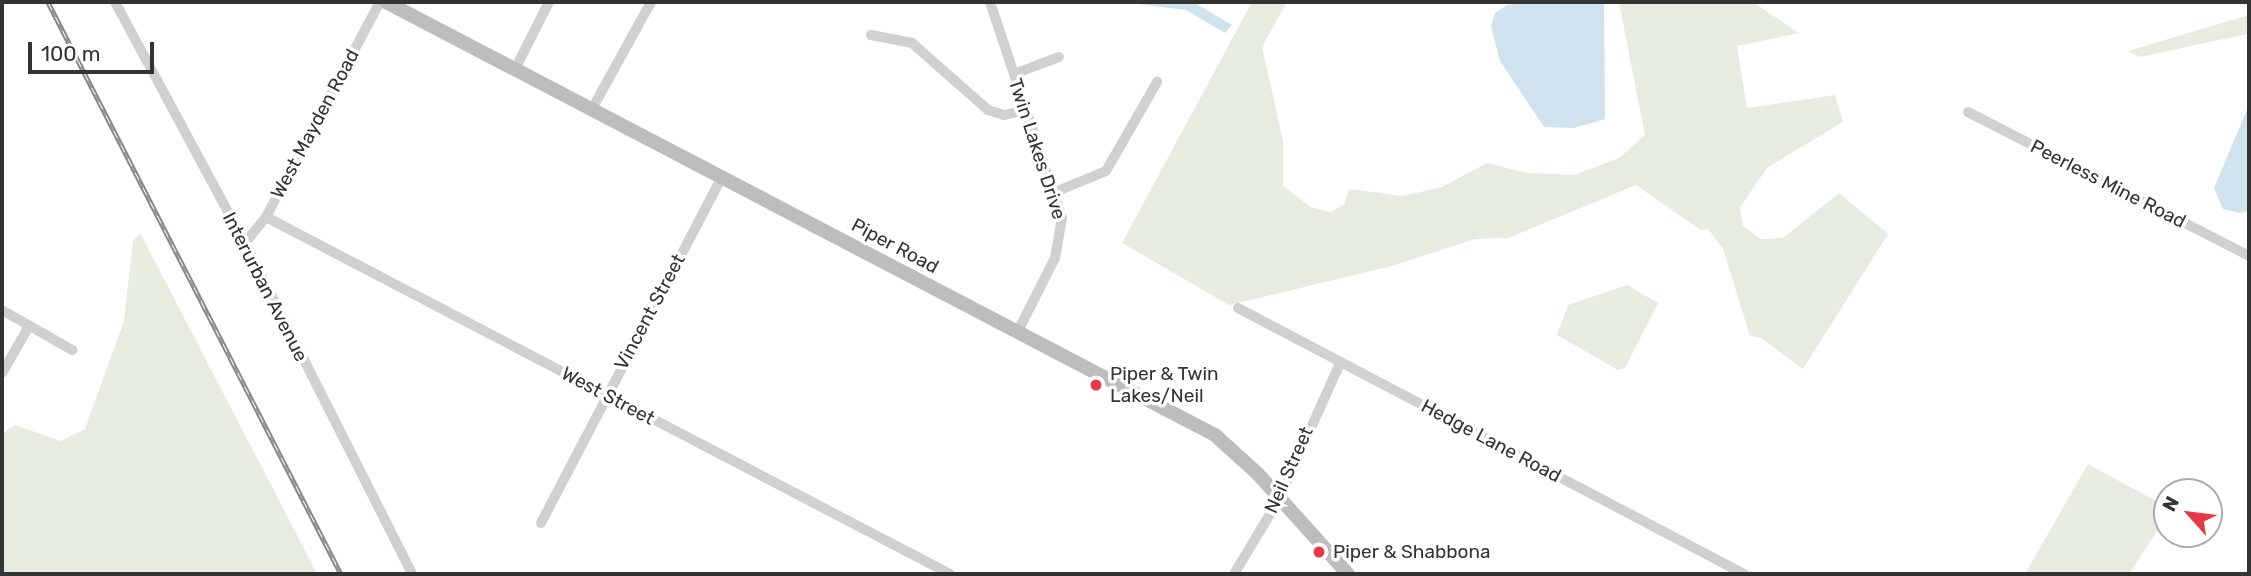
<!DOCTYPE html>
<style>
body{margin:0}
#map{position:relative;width:2251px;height:576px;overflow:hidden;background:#fff;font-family:Rubik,sans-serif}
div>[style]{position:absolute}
.green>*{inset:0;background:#e6ecdf}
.water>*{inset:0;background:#cfe2ee}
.street>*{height:10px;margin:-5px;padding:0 5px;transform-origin:5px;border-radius:5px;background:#d0d0d0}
.secondary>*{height:14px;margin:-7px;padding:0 7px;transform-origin:7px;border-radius:7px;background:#bdbdbd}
.rail>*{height:5px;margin-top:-2.5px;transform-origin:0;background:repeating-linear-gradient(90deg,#fff 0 8px,#888 0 16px);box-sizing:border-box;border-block:2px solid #888}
.dots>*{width:19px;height:19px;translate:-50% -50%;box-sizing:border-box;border:4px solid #fff;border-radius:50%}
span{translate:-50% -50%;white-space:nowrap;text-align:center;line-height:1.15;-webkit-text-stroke:7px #fff;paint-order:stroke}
.street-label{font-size:19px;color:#333}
.poi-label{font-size:19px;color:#333}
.left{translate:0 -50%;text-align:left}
.frame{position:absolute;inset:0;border:4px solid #333;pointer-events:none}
.north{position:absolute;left:2153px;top:478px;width:70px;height:70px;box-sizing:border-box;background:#fff;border:2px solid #adadad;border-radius:50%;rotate:298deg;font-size:19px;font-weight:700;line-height:28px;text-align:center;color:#333}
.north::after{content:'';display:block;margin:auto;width:24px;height:32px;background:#e63946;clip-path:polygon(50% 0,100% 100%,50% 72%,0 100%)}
.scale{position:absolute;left:28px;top:42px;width:126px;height:32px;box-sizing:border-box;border:4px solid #333;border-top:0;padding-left:9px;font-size:21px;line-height:24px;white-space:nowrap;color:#333;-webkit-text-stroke:5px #fff;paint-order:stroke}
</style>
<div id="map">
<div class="green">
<div style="clip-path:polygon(1252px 2px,1287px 2px,1262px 47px,1283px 141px,1283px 186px,1311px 207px,1331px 212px,1344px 204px,1349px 189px,1403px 196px,1442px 187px,1487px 163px,1527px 173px,1574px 175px,1619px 158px,1645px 135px,1619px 2px,1753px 2px,1799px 33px,1737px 46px,1747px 108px,1835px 95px,1843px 122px,1768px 167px,1740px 207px,1743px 226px,1761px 239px,1783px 238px,1839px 193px,1888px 234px,1803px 369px,1761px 338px,1750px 336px,1723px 249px,1708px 229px,1701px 230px,1636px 185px,1508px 238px,1475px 239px,1392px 266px,1229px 305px,1122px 243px)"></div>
<div style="clip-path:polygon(2249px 15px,2247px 34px,2140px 57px,2128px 51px)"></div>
<div style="clip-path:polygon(140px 233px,269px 481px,317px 574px,2px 574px,2px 434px,15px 425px,61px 441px,85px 429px,124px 321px,133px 241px)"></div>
<div style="clip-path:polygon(1627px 285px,1658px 303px,1625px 368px,1618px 370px,1557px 335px,1568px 305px)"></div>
<div style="clip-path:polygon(2088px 464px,2167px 507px,2167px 516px,2129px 574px,2025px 574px)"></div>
</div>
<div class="water">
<div style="clip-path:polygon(1122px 2px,1193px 2px,1232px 25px,1225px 33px,1186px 10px)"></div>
<div style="clip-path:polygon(1604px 2px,1605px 119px,1574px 128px,1544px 127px,1500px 61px,1491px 26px,1495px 13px,1507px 5px,1524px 3px)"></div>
<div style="clip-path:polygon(2249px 105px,2249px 210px,2240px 213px,2223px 209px,2214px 188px)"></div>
</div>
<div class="street">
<div style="left:115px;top:2px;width:274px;rotate:61.7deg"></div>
<div style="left:245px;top:243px;width:371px;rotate:63.2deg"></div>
<div style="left:990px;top:2px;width:228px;rotate:71.6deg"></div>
<div style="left:1062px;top:218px;width:41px;rotate:99.9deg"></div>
<div style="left:1055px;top:258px;width:82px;rotate:116.9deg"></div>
<div style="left:871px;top:35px;width:42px;rotate:11deg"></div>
<div style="left:912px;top:43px;width:101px;rotate:41.4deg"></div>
<div style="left:988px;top:110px;width:17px;rotate:17deg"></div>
<div style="left:1004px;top:115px;width:23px;rotate:-13deg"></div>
<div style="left:515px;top:69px;width:75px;rotate:-63.1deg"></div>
<div style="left:1014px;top:74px;width:48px;rotate:-20.7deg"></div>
<div style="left:592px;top:109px;width:122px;rotate:-61.1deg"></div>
<div style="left:1968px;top:112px;width:316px;rotate:27.1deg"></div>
<div style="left:1055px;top:192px;width:55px;rotate:-22.4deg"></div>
<div style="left:1106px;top:171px;width:103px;rotate:-60.2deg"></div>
<div style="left:266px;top:217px;width:772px;rotate:27.56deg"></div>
<div style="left:245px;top:243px;width:33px;rotate:-51deg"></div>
<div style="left:266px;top:217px;width:243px;rotate:-62.1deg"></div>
<div style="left:1238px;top:308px;width:572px;rotate:27.73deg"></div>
<div style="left:2px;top:310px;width:81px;rotate:29.7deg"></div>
<div style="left:2px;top:373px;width:54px;rotate:-60.1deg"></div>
<div style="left:541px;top:523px;width:390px;rotate:-62.4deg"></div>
<div style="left:1234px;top:574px;width:87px;rotate:-59deg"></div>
<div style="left:1279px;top:499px;width:149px;rotate:-65.8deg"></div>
</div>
<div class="secondary">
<div style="left:386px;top:2px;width:935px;rotate:27.58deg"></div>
<div style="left:1215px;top:435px;width:58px;rotate:42.2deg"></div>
<div style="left:1258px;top:474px;width:135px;rotate:48deg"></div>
</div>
<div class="rail">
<div style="left:48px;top:2px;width:643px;rotate:62.88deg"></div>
</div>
<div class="dots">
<div style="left:1096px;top:385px;background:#e63946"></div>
<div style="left:1319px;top:552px;background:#e63946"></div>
</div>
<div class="street-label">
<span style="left:315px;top:124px;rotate:-62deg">West Mayden Road</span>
<span style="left:1037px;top:149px;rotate:72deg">Twin Lakes Drive</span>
<span style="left:2108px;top:184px;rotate:27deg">Peerless Mine Road</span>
<span style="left:895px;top:246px;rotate:28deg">Piper Road</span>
<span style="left:265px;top:287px;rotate:63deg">Interurban Avenue</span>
<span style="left:650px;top:312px;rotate:-62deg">Vincent Street</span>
<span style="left:608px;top:396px;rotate:28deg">West Street</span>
<span style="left:1491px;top:441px;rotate:28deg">Hedge Lane Road</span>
<span style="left:1289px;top:470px;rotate:-66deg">Neil Street</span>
</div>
<div class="poi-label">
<span class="left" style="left:1110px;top:385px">Piper &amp; Twin<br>Lakes/Neil</span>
<span class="left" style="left:1333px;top:552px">Piper &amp; Shabbona</span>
</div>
<div class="frame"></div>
<div class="north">N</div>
<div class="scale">100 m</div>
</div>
